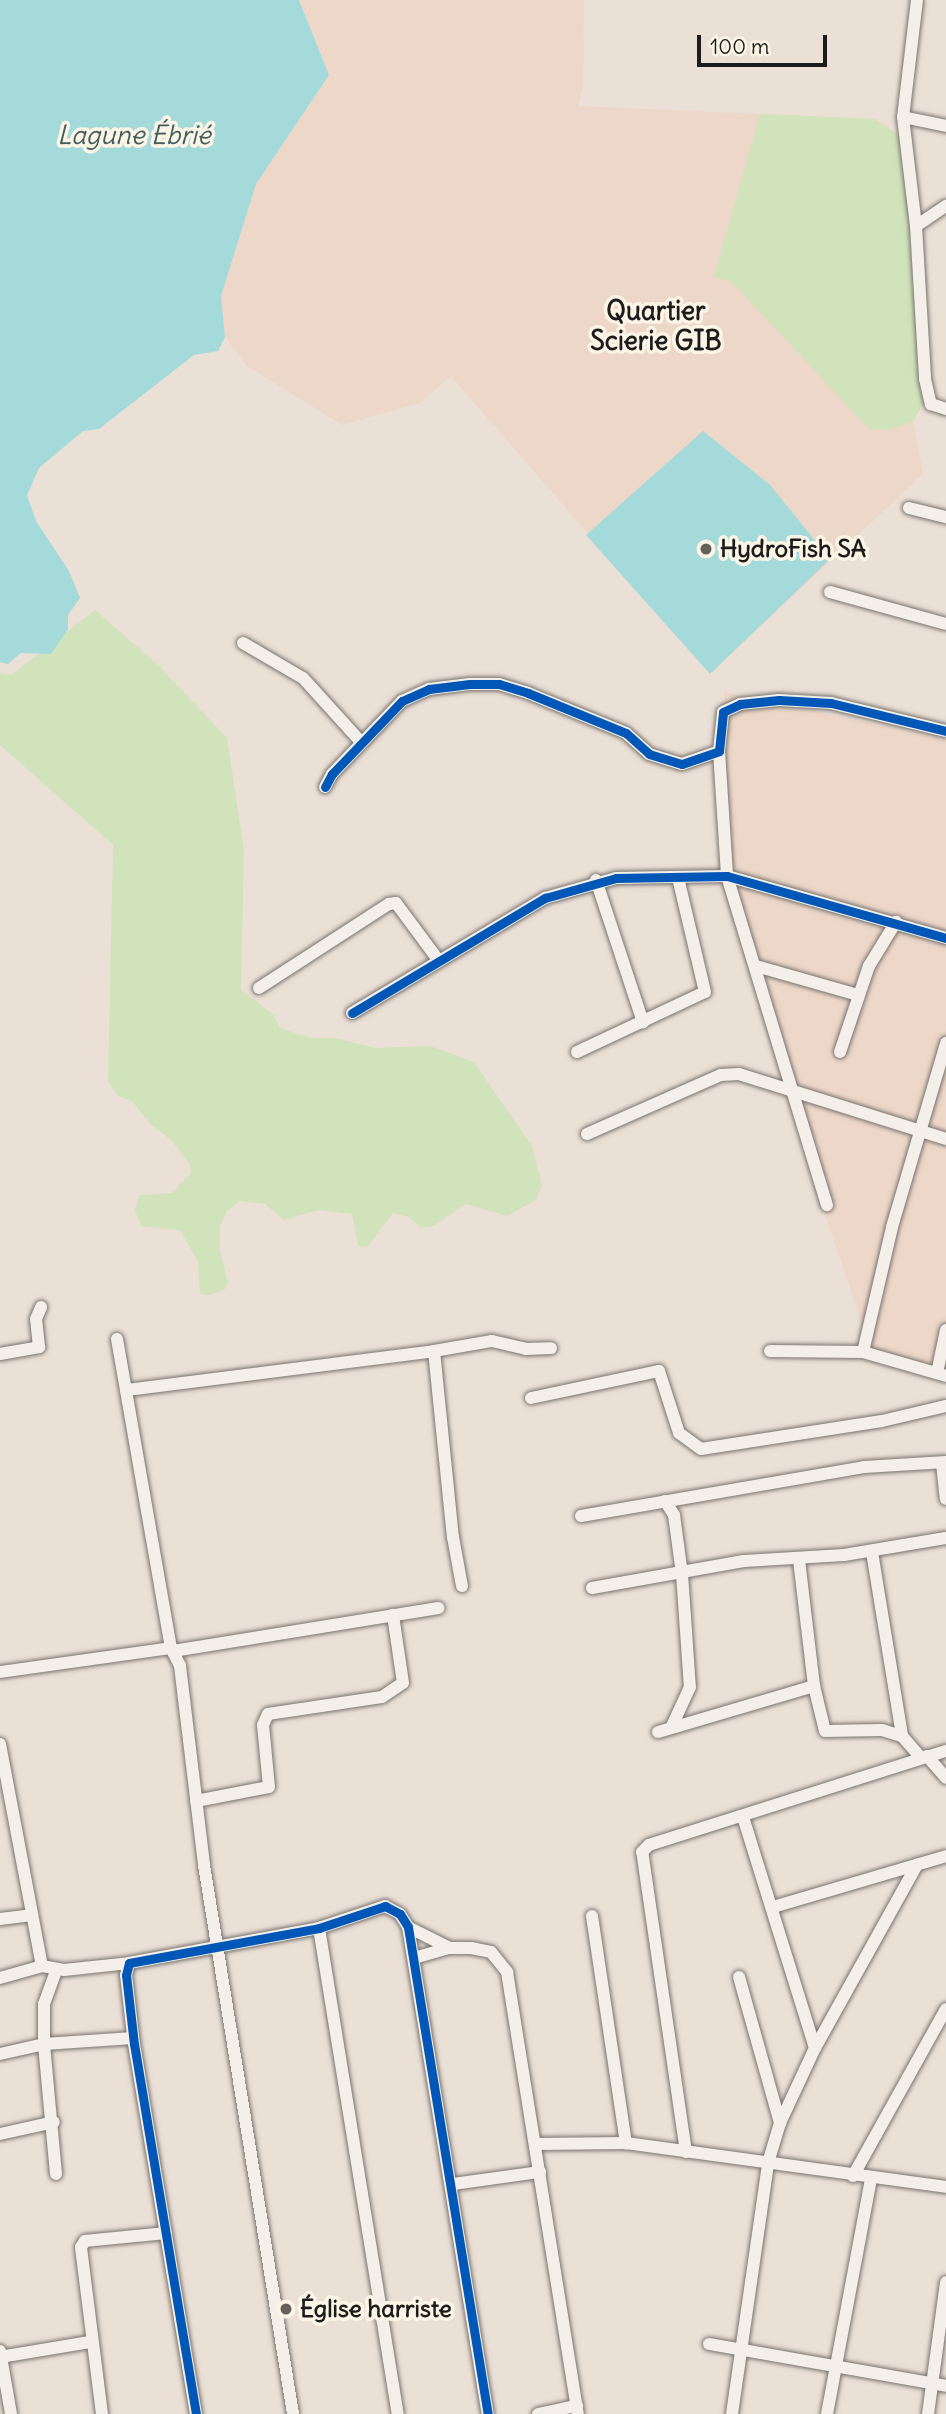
<!DOCTYPE html>
<meta charset="utf-8">
<style>
body{margin:0}
#map{position:relative;width:946px;height:2414px;overflow:hidden;background:#ebe0d6;font-family:Delius,sans-serif}
div>[style]{position:absolute}
.built>*{inset:0;background:#edd7c8}
.green>*{inset:0;background:#d1e3ba}
.water>*{inset:0;background:#a4dada}
.roads{filter:drop-shadow(0 0 2px #797470) drop-shadow(0 0 2px #797470)}
.minor>*{height:12px;margin:-6px;padding:0 6px;transform-origin:6px;border-radius:6px;background:#f4efe9}
.cycleway>*{height:9px;margin:-4.5px;padding:0 4.5px;transform-origin:4.5px;border-radius:4.5px;background:#0057b8}
.dots>*{width:19px;height:19px;translate:-50% -50%;box-sizing:border-box;border:4px solid #fcf5e5;border-radius:50%}
span{translate:-50% -50%;white-space:nowrap;text-align:center;line-height:1.15;-webkit-text-stroke:7px #fcf5e5;paint-order:stroke}
.poi-label{font-size:24px;color:#1c1c1c;font-weight:700}
.left{translate:0 -50%;text-align:left}
.water-label{font-size:26px;color:#415d5f;font-style:italic}
.neighbourhood-label{font-size:26px;color:#1c1c1c;font-weight:700}
.scale{position:absolute;left:697px;top:35px;width:130px;height:32px;box-sizing:border-box;border:4px solid #1c1c1c;border-top:0;padding-left:9px;font-size:21px;line-height:24px;white-space:nowrap;color:#1c1c1c;-webkit-text-stroke:5px #fcf5e5;paint-order:stroke}
</style>
<div id="map">
<div class="built">
<div style="clip-path:polygon(299px 0,584px 0,583px 85px,578px 106px,874px 119px,889px 126px,924px 402px,913px 421px,923px 474px,710px 674px,451px 376px,420px 403px,342px 425px,247px 366px,225px 337px,221px 296px,256px 184px,329px 75px)"></div>
<div style="clip-path:polygon(724px 692px,946px 739px,946px 1373px,871px 1350px,825px 1214px,731px 872px)"></div>
</div>
<div class="green">
<div style="clip-path:polygon(760px 114px,874px 119px,900px 136px,906px 149px,924px 402px,913px 421px,889px 430px,869px 429px,731px 281px,714px 277px)"></div>
<div style="clip-path:polygon(95px 610px,158px 665px,227px 738px,244px 851px,241px 990px,273px 1014px,280px 1028px,311px 1038px,336px 1038px,375px 1048px,430px 1046px,474px 1062px,532px 1146px,542px 1185px,536px 1200px,507px 1216px,466px 1204px,431px 1227px,421px 1228px,409px 1217px,393px 1213px,367px 1247px,358px 1246px,352px 1214px,318px 1210px,284px 1220px,265px 1204px,240px 1201px,227px 1211px,220px 1226px,220px 1251px,228px 1283px,224px 1290px,208px 1295px,200px 1294px,198px 1262px,180px 1230px,141px 1226px,135px 1211px,139px 1195px,172px 1193px,191px 1173px,191px 1166px,171px 1140px,149px 1123px,133px 1102px,117px 1095px,108px 1081px,113px 845px,0 745px,0 673px,11px 675px)"></div>
</div>
<div class="water">
<div style="clip-path:polygon(0 0,299px 0,329px 75px,256px 184px,221px 296px,225px 337px,218px 351px,194px 355px,99px 429px,83px 431px,39px 468px,27px 495px,36px 521px,69px 571px,80px 598px,68px 615px,68px 629px,51px 654px,21px 653px,8px 664px,0 662px)"></div>
<div style="clip-path:polygon(703px 431px,770px 485px,830px 559px,710px 674px,586px 535px)"></div>
</div>
<div class="roads">
<div class="minor">
<div style="left:917px;top:0;width:118px;rotate:96.8deg"></div>
<div style="left:903px;top:117px;width:110px;rotate:83.2deg"></div>
<div style="left:916px;top:226px;width:153px;rotate:86.6deg"></div>
<div style="left:925px;top:379px;width:26px;rotate:77deg"></div>
<div style="left:931px;top:404px;width:16px;rotate:18deg"></div>
<div style="left:903px;top:117px;width:44px;rotate:11.8deg"></div>
<div style="left:916px;top:226px;width:36px;rotate:-34deg"></div>
<div style="left:909px;top:508px;width:38px;rotate:14deg"></div>
<div style="left:830px;top:592px;width:120px;rotate:15.4deg"></div>
<div style="left:243px;top:643px;width:69px;rotate:30.3deg"></div>
<div style="left:303px;top:678px;width:86px;rotate:47.8deg"></div>
<div style="left:719px;top:751px;width:125px;rotate:86.3deg"></div>
<div style="left:727px;top:876px;width:344px;rotate:73.1deg"></div>
<div style="left:325px;top:787px;width:15px;rotate:-62deg"></div>
<div style="left:332px;top:774px;width:101px;rotate:-46.2deg"></div>
<div style="left:402px;top:701px;width:30px;rotate:-24deg"></div>
<div style="left:429px;top:689px;width:41px;rotate:-7deg"></div>
<div style="left:470px;top:684px;width:29px"></div>
<div style="left:499px;top:684px;width:30px;rotate:17deg"></div>
<div style="left:528px;top:693px;width:106px;rotate:22.2deg"></div>
<div style="left:626px;top:733px;width:31px;rotate:42deg"></div>
<div style="left:649px;top:754px;width:34px;rotate:17deg"></div>
<div style="left:682px;top:764px;width:39px;rotate:-19deg"></div>
<div style="left:719px;top:751px;width:39px;rotate:-84deg"></div>
<div style="left:723px;top:712px;width:19px;rotate:-25deg"></div>
<div style="left:740px;top:704px;width:39px;rotate:-6deg"></div>
<div style="left:779px;top:700px;width:52px;rotate:3.3deg"></div>
<div style="left:831px;top:703px;width:118px;rotate:13.7deg"></div>
<div style="left:596px;top:880px;width:150px;rotate:71.7deg"></div>
<div style="left:756px;top:966px;width:106px;rotate:15.9deg"></div>
<div style="left:259px;top:988px;width:155px;rotate:-32.9deg"></div>
<div style="left:389px;top:904px;width:7px;rotate:-8deg"></div>
<div style="left:396px;top:903px;width:72px;rotate:53.4deg"></div>
<div style="left:352px;top:1013px;width:225px;rotate:-30.8deg"></div>
<div style="left:545px;top:898px;width:74px;rotate:-15.7deg"></div>
<div style="left:616px;top:878px;width:111px;rotate:-1deg"></div>
<div style="left:727px;top:876px;width:228px;rotate:15.8deg"></div>
<div style="left:577px;top:1052px;width:141px;rotate:-25.1deg"></div>
<div style="left:705px;top:992px;width:117px;rotate:-103.3deg"></div>
<div style="left:840px;top:1052px;width:91px;rotate:-71.4deg"></div>
<div style="left:869px;top:966px;width:52px;rotate:-58.5deg"></div>
<div style="left:587px;top:1134px;width:146px;rotate:-23.8deg"></div>
<div style="left:721px;top:1075px;width:18px;rotate:-3deg"></div>
<div style="left:739px;top:1074px;width:217px;rotate:17.4deg"></div>
<div style="left:117px;top:1339px;width:314px;rotate:80.1deg"></div>
<div style="left:171px;top:1648px;width:20px;rotate:63deg"></div>
<div style="left:180px;top:1666px;width:200px;rotate:83.1deg"></div>
<div style="left:204px;top:1865px;width:556px;rotate:80.79deg"></div>
<div style="left:434px;top:1351px;width:59px;rotate:-9.8deg"></div>
<div style="left:492px;top:1341px;width:35px;rotate:13deg"></div>
<div style="left:526px;top:1349px;width:25px;rotate:-2deg"></div>
<div style="left:770px;top:1351px;width:93px;rotate:0.6deg"></div>
<div style="left:863px;top:1352px;width:86px;rotate:16.1deg"></div>
<div style="left:863px;top:1352px;width:128px;rotate:-76.9deg"></div>
<div style="left:892px;top:1227px;width:192px;rotate:-73.6deg"></div>
<div style="left:0;top:1354px;width:40px;rotate:-10deg"></div>
<div style="left:39px;top:1347px;width:28px;rotate:-96deg"></div>
<div style="left:36px;top:1319px;width:13px;rotate:-67deg"></div>
<div style="left:937px;top:1373px;width:44px;rotate:-78.2deg"></div>
<div style="left:127px;top:1390px;width:309px;rotate:-7.2deg"></div>
<div style="left:434px;top:1351px;width:187px;rotate:84.2deg"></div>
<div style="left:453px;top:1537px;width:50px;rotate:79.6deg"></div>
<div style="left:531px;top:1398px;width:131px;rotate:-11.9deg"></div>
<div style="left:659px;top:1371px;width:65px;rotate:72.1deg"></div>
<div style="left:679px;top:1433px;width:27px;rotate:36deg"></div>
<div style="left:701px;top:1449px;width:183px;rotate:-8.8deg"></div>
<div style="left:882px;top:1421px;width:66px;rotate:-13.2deg"></div>
<div style="left:942px;top:1463px;width:36px;rotate:84deg"></div>
<div style="left:665px;top:1501px;width:17px;rotate:57deg"></div>
<div style="left:674px;top:1515px;width:60px;rotate:82.3deg"></div>
<div style="left:682px;top:1574px;width:113px;rotate:86deg"></div>
<div style="left:690px;top:1687px;width:43px;rotate:114.8deg"></div>
<div style="left:581px;top:1516px;width:287px;rotate:-9.8deg"></div>
<div style="left:864px;top:1467px;width:82px;rotate:-3.5deg"></div>
<div style="left:872px;top:1552px;width:186px;rotate:80.7deg"></div>
<div style="left:902px;top:1736px;width:29px;rotate:49deg"></div>
<div style="left:799px;top:1560px;width:127px;rotate:83.2deg"></div>
<div style="left:814px;top:1686px;width:46px;rotate:76.3deg"></div>
<div style="left:825px;top:1731px;width:57px;rotate:-1deg"></div>
<div style="left:882px;top:1730px;width:21px;rotate:17deg"></div>
<div style="left:592px;top:1588px;width:154px;rotate:-10.1deg"></div>
<div style="left:744px;top:1561px;width:100px;rotate:-3.4deg"></div>
<div style="left:844px;top:1555px;width:103px;rotate:-9.5deg"></div>
<div style="left:173px;top:1651px;width:269px;rotate:-9.2deg"></div>
<div style="left:0;top:1672px;width:173px;rotate:-8deg"></div>
<div style="left:658px;top:1732px;width:163px;rotate:-16.4deg"></div>
<div style="left:0;top:1744px;width:226px;rotate:79.3deg"></div>
<div style="left:927px;top:1756px;width:29px;rotate:49deg"></div>
<div style="left:196px;top:1801px;width:74px;rotate:-10.9deg"></div>
<div style="left:269px;top:1787px;width:62px;rotate:-95.5deg"></div>
<div style="left:263px;top:1725px;width:12px;rotate:-66deg"></div>
<div style="left:268px;top:1714px;width:115px;rotate:-8.5deg"></div>
<div style="left:382px;top:1697px;width:25px;rotate:-34deg"></div>
<div style="left:403px;top:1683px;width:69px;rotate:-98.4deg"></div>
<div style="left:773px;top:1907px;width:180px;rotate:-16.4deg"></div>
<div style="left:592px;top:1916px;width:230px;rotate:81.5deg"></div>
<div style="left:0;top:1919px;width:32px;rotate:-7deg"></div>
<div style="left:408px;top:1927px;width:47px;rotate:26.6deg"></div>
<div style="left:319px;top:1928px;width:492px;rotate:80.8deg"></div>
<div style="left:414px;top:1958px;width:37px;rotate:-16deg"></div>
<div style="left:450px;top:1948px;width:21px"></div>
<div style="left:471px;top:1948px;width:20px;rotate:11deg"></div>
<div style="left:491px;top:1952px;width:26px;rotate:51deg"></div>
<div style="left:507px;top:1972px;width:448px;rotate:80.9deg"></div>
<div style="left:739px;top:1977px;width:152px;rotate:74.3deg"></div>
<div style="left:0;top:1978px;width:44px;rotate:-15.9deg"></div>
<div style="left:42px;top:1966px;width:22px;rotate:10deg"></div>
<div style="left:64px;top:1970px;width:65px;rotate:-6.1deg"></div>
<div style="left:815px;top:2048px;width:210px;rotate:-60.9deg"></div>
<div style="left:0;top:2054px;width:45px;rotate:-12.8deg"></div>
<div style="left:44px;top:2044px;width:40px;rotate:-90deg"></div>
<div style="left:44px;top:2004px;width:37px;rotate:-70deg"></div>
<div style="left:0;top:2134px;width:55px;rotate:-12.5deg"></div>
<div style="left:536px;top:2144px;width:90px;rotate:-0.6deg"></div>
<div style="left:626px;top:2143px;width:323px;rotate:7.8deg"></div>
<div style="left:686px;top:2152px;width:303px;rotate:-98.3deg"></div>
<div style="left:642px;top:1852px;width:10px;rotate:-45deg"></div>
<div style="left:649px;top:1845px;width:312px;rotate:-17.6deg"></div>
<div style="left:56px;top:2174px;width:131px;rotate:-95.3deg"></div>
<div style="left:44px;top:2044px;width:89px;rotate:-3.9deg"></div>
<div style="left:853px;top:2176px;width:191px;rotate:-60.9deg"></div>
<div style="left:453px;top:2184px;width:88px;rotate:-7.9deg"></div>
<div style="left:709px;top:2344px;width:241px;rotate:10deg"></div>
<div style="left:0;top:2351px;width:64px;rotate:80.1deg"></div>
<div style="left:0;top:2357px;width:91px;rotate:-9.5deg"></div>
<div style="left:102px;top:2414px;width:168px;rotate:-97.2deg"></div>
<div style="left:81px;top:2247px;width:7px;rotate:-56deg"></div>
<div style="left:85px;top:2241px;width:81px;rotate:-5.6deg"></div>
<div style="left:196px;top:2414px;width:375px;rotate:-99.5deg"></div>
<div style="left:134px;top:2044px;width:69px;rotate:-96.6deg"></div>
<div style="left:126px;top:1975px;width:12px;rotate:-76deg"></div>
<div style="left:129px;top:1963px;width:193px;rotate:-10.4deg"></div>
<div style="left:319px;top:1928px;width:70px;rotate:-18.4deg"></div>
<div style="left:385px;top:1906px;width:17px;rotate:28deg"></div>
<div style="left:400px;top:1914px;width:15px;rotate:58deg"></div>
<div style="left:408px;top:1927px;width:494px;rotate:80.7deg"></div>
<div style="left:538px;top:2414px;width:40px;rotate:-12deg"></div>
<div style="left:732px;top:2414px;width:254px;rotate:-81.8deg"></div>
<div style="left:768px;top:2163px;width:42px;rotate:-73.3deg"></div>
<div style="left:780px;top:2123px;width:83px;rotate:-65deg"></div>
<div style="left:815px;top:2048px;width:242px;rotate:-107.3deg"></div>
<div style="left:827px;top:2414px;width:239px;rotate:-79.4deg"></div>
<div style="left:928px;top:2414px;width:133px;rotate:-82.2deg"></div>
</div>
</div>
<div class="cycleway">
<div style="left:325px;top:787px;width:15px;rotate:-62deg"></div>
<div style="left:332px;top:774px;width:101px;rotate:-46.2deg"></div>
<div style="left:402px;top:701px;width:30px;rotate:-24deg"></div>
<div style="left:429px;top:689px;width:41px;rotate:-7deg"></div>
<div style="left:470px;top:684px;width:29px"></div>
<div style="left:499px;top:684px;width:30px;rotate:17deg"></div>
<div style="left:528px;top:693px;width:106px;rotate:22.2deg"></div>
<div style="left:626px;top:733px;width:31px;rotate:42deg"></div>
<div style="left:649px;top:754px;width:34px;rotate:17deg"></div>
<div style="left:682px;top:764px;width:39px;rotate:-19deg"></div>
<div style="left:719px;top:751px;width:39px;rotate:-84deg"></div>
<div style="left:723px;top:712px;width:19px;rotate:-25deg"></div>
<div style="left:740px;top:704px;width:39px;rotate:-6deg"></div>
<div style="left:779px;top:700px;width:52px;rotate:3.3deg"></div>
<div style="left:831px;top:703px;width:118px;rotate:13.7deg"></div>
<div style="left:352px;top:1013px;width:225px;rotate:-30.8deg"></div>
<div style="left:545px;top:898px;width:74px;rotate:-15.7deg"></div>
<div style="left:616px;top:878px;width:111px;rotate:-1deg"></div>
<div style="left:727px;top:876px;width:228px;rotate:15.8deg"></div>
<div style="left:196px;top:2414px;width:375px;rotate:-99.5deg"></div>
<div style="left:134px;top:2044px;width:69px;rotate:-96.6deg"></div>
<div style="left:126px;top:1975px;width:12px;rotate:-76deg"></div>
<div style="left:129px;top:1963px;width:193px;rotate:-10.4deg"></div>
<div style="left:319px;top:1928px;width:70px;rotate:-18.4deg"></div>
<div style="left:385px;top:1906px;width:17px;rotate:28deg"></div>
<div style="left:400px;top:1914px;width:15px;rotate:58deg"></div>
<div style="left:408px;top:1927px;width:494px;rotate:80.7deg"></div>
</div>
<div class="dots">
<div style="left:706px;top:549px;background:#64615d"></div>
<div style="left:286px;top:2309px;background:#64615d"></div>
</div>
<div class="poi-label">
<span class="left" style="left:720px;top:549px">HydroFish SA</span>
<span class="left" style="left:300px;top:2309px">Église harriste</span>
</div>
<div class="water-label">
<span style="left:134px;top:135px">Lagune Ébrié</span>
</div>
<div class="neighbourhood-label">
<span style="left:656px;top:326px">Quartier<br>Scierie GIB</span>
</div>
<div class="scale">100 m</div>
</div>
